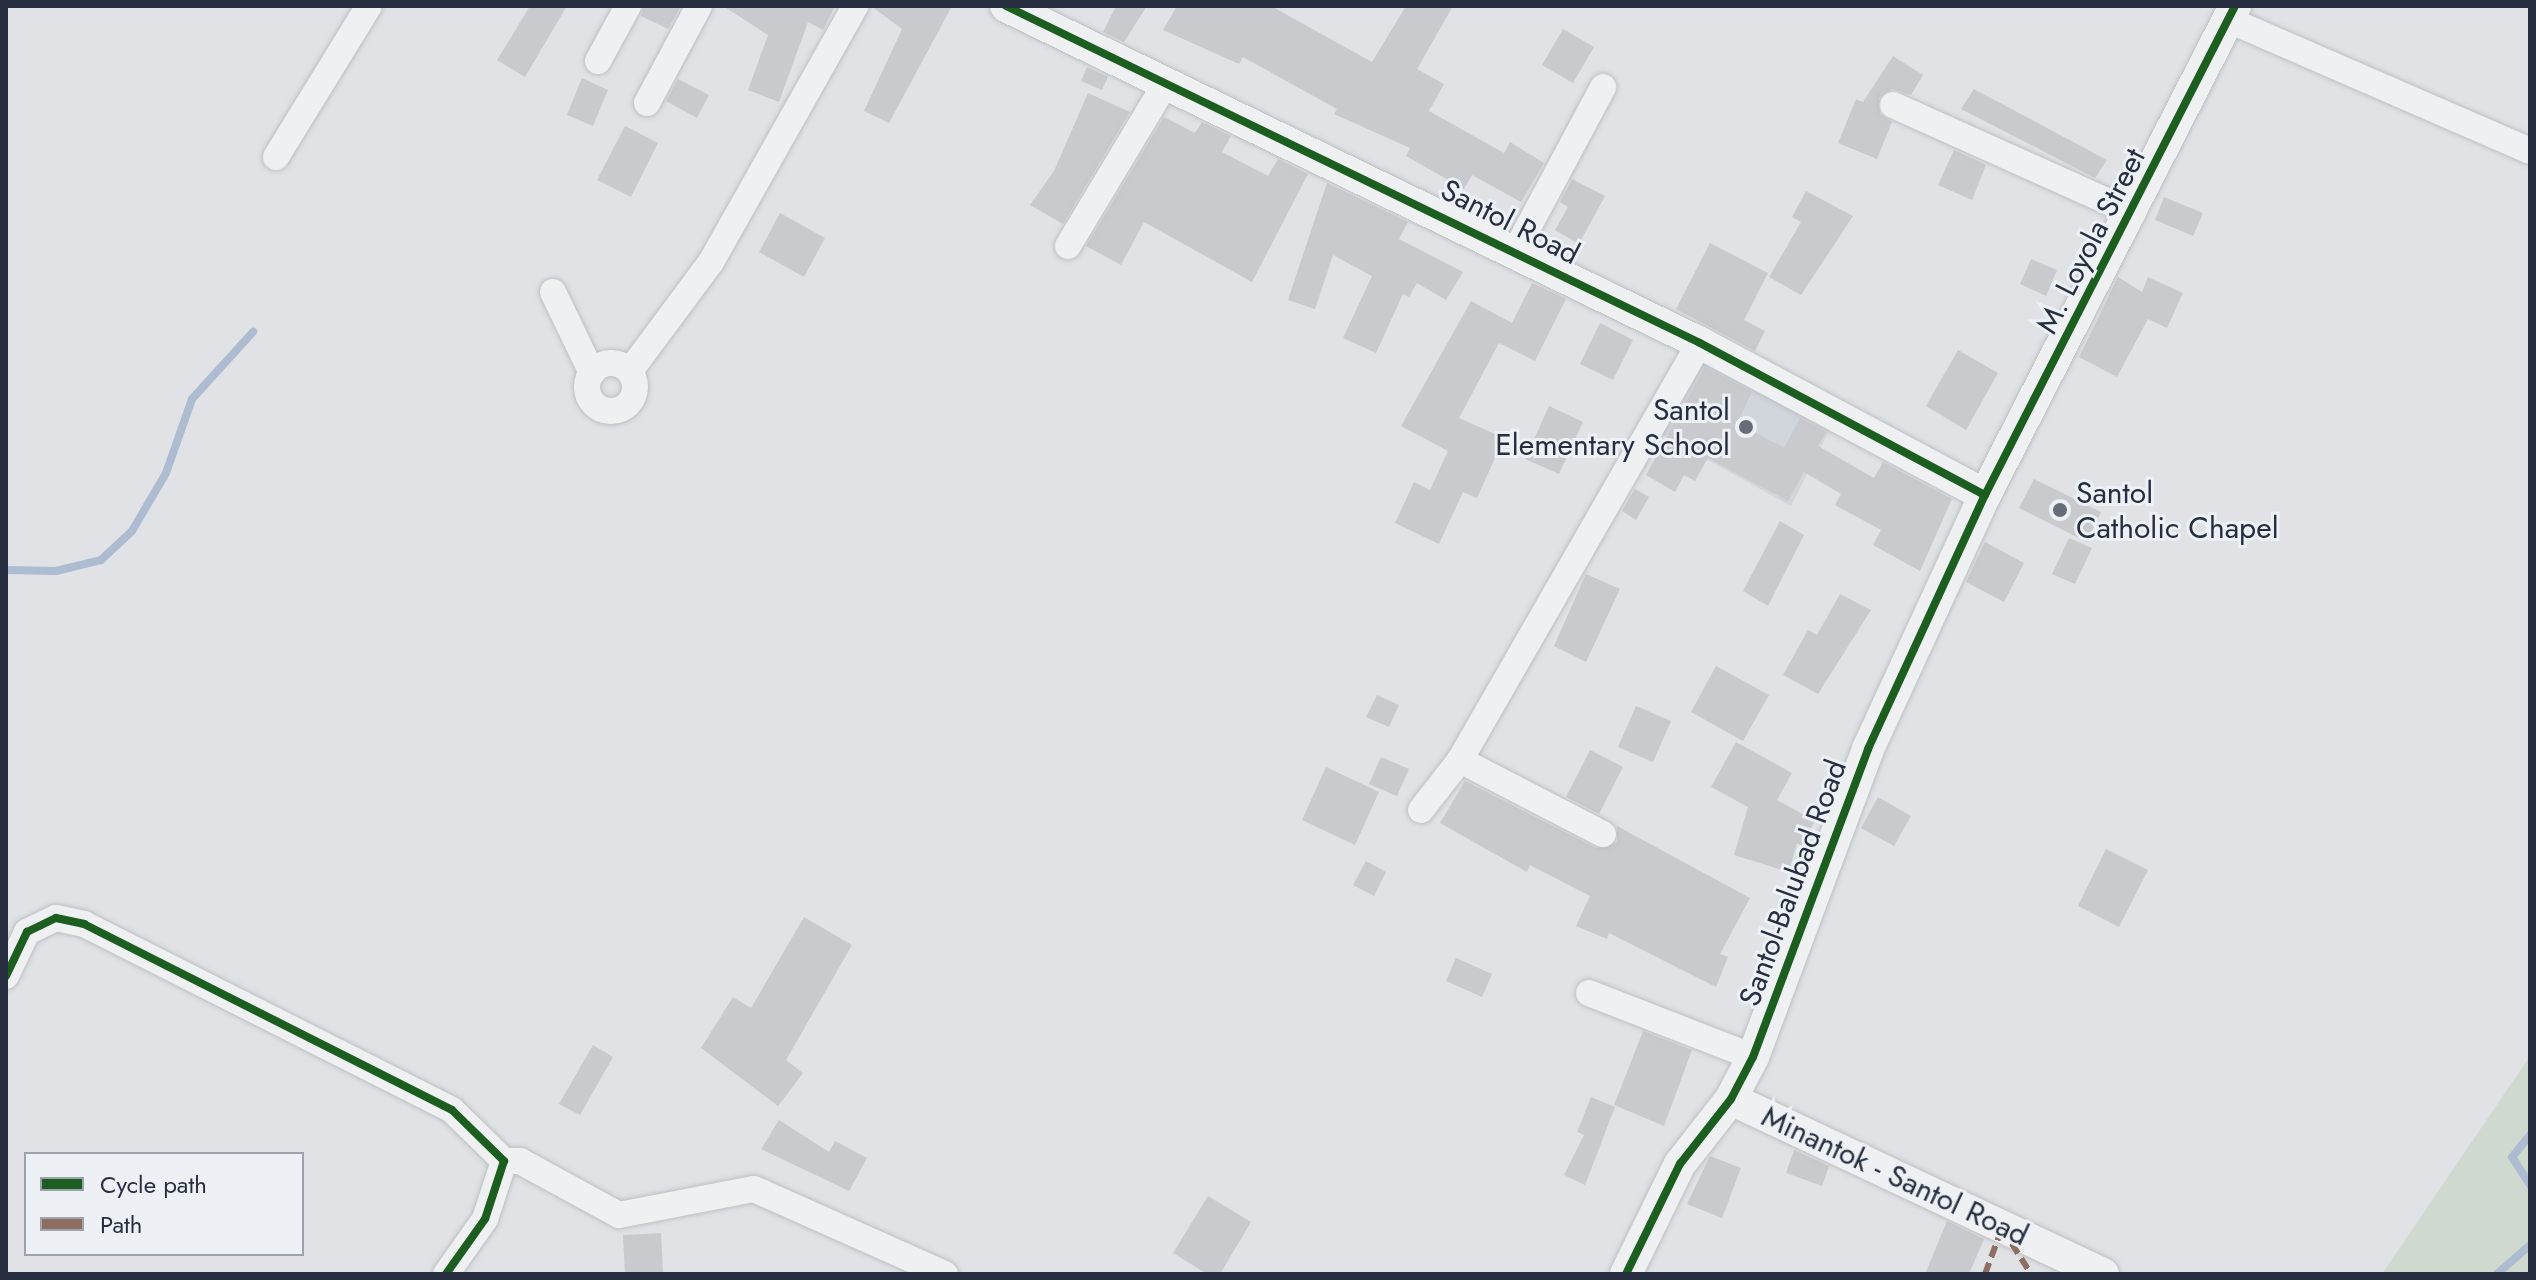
<!DOCTYPE html>
<style>
body{margin:0}
#map{position:relative;width:2536px;height:1280px;overflow:hidden;background:#e0e2e5;font-family:Jost,sans-serif}
div>[style]{position:absolute}
.built>*{inset:0;background:#d1d5dc}
.green>*{inset:0;background:#d0d9d0}
.stream>*{height:8px;margin:-4px;padding:0 4px;transform-origin:4px;border-radius:4px;background:#adbcd1}
.building>*{inset:0;background:#c8cacd}
.roads{filter:drop-shadow(0 0 2px #bec0c3) drop-shadow(0 0 2px #bec0c3)}
.minor>*{height:26px;margin:-13px;padding:0 13px;transform-origin:13px;border-radius:13px;background:#eff0f2}
.minor>.ring{margin:-13px;padding:0;box-sizing:content-box;background:none;border:26px solid #eff0f2;border-radius:50%}
.tertiary>*{height:32px;margin:-16px;padding:0 16px;transform-origin:16px;border-radius:16px;background:#eff0f2}
.quiet>*{height:6px;margin-top:-3px;transform-origin:0;background:repeating-linear-gradient(90deg,#8d6e63 0 12px,transparent 0 18px)}
.cycleway>*{height:8px;margin:-4px;padding:0 4px;transform-origin:4px;border-radius:4px;background:#1b5e20}
.dots>*{width:22px;height:22px;translate:-50% -50%;box-sizing:border-box;border:4px solid #edf0f5;border-radius:50%}
span{translate:-50% -50%;white-space:nowrap;text-align:center;line-height:1.15;-webkit-text-stroke:6px #edf0f5;paint-order:stroke}
.street-label{font-size:30px;color:#262e3f}
.poi-label{font-size:30px;color:#262e3f}
.right{translate:-100% -50%;text-align:right}
.left{translate:0 -50%;text-align:left}
.frame{position:absolute;inset:0;border:8px solid #262e3f;pointer-events:none}
.legend{position:absolute;left:24px;top:1152px;width:280px;height:104px;box-sizing:border-box;background:#edf0f5;border:2px solid #9da2ac;margin:0;padding:10px 14px;list-style:none;font-size:24px;color:#262e3f}
.legend li{display:flex;align-items:center;gap:16px;height:40px}
.legend b{width:40px;border:2px solid #9da2ac}
</style>
<div id="map">
<div class="built">
<div style="clip-path:polygon(1701px 351px,1834px 421px,1791px 506px,1657px 432px)"></div>
</div>
<div class="green">
<div style="clip-path:polygon(2530px 1056px,2530px 1274px,2382px 1274px)"></div>
</div>
<div class="stream">
<div style="left:6px;top:570px;width:50px;rotate:1.1deg"></div>
<div style="left:56px;top:571px;width:46px;rotate:-13.7deg"></div>
<div style="left:101px;top:560px;width:42px;rotate:-43.1deg"></div>
<div style="left:132px;top:531px;width:67px;rotate:-59.6deg"></div>
<div style="left:166px;top:473px;width:78px;rotate:-70.6deg"></div>
<div style="left:192px;top:399px;width:91px;rotate:-47.7deg"></div>
<div style="left:2530px;top:1135px;width:28px;rotate:129deg"></div>
<div style="left:2512px;top:1157px;width:33px;rotate:57deg"></div>
<div style="left:2497px;top:1274px;width:44px;rotate:-41.3deg"></div>
</div>
<div class="building">
<div style="clip-path:polygon(530px 6px,567px 6px,525px 77px,497px 60px)"></div>
<div style="clip-path:polygon(644px 6px,681px 6px,668px 29px,641px 16px)"></div>
<div style="clip-path:polygon(723px 6px,835px 6px,823px 30px,808px 22px,779px 102px,748px 90px,768px 35px)"></div>
<div style="clip-path:polygon(871px 6px,952px 6px,889px 123px,864px 111px,902px 29px)"></div>
<div style="clip-path:polygon(1116px 6px,1147px 6px,1124px 42px,1103px 32px)"></div>
<div style="clip-path:polygon(1177px 6px,1271px 6px,1372px 62px,1406px 6px,1453px 6px,1417px 69px,1444px 84px,1429px 111px,1504px 153px,1510px 142px,1544px 163px,1521px 202px,1472px 175px,1464px 189px,1406px 156px,1410px 148px,1334px 114px,1337px 109px,1243px 57px,1239px 64px,1163px 30px)"></div>
<div style="clip-path:polygon(1563px 29px,1594px 47px,1573px 83px,1542px 65px)"></div>
<div style="clip-path:polygon(1893px 56px,1923px 75px,1911px 95px,1892px 89px,1879px 98px,1880px 114px,1892px 122px,1877px 159px,1838px 143px,1856px 99px,1863px 102px)"></div>
<div style="clip-path:polygon(1087px 67px,1108px 77px,1102px 90px,1081px 81px)"></div>
<div style="clip-path:polygon(582px 78px,608px 90px,593px 126px,567px 115px)"></div>
<div style="clip-path:polygon(678px 79px,709px 95px,697px 118px,666px 101px)"></div>
<div style="clip-path:polygon(1974px 89px,2107px 160px,2095px 178px,1961px 109px)"></div>
<div style="clip-path:polygon(1088px 93px,1130px 112px,1063px 224px,1030px 205px,1054px 171px)"></div>
<div style="clip-path:polygon(1164px 117px,1195px 133px,1202px 122px,1231px 136px,1222px 152px,1268px 176px,1278px 159px,1308px 174px,1252px 282px,1144px 222px,1121px 265px,1086px 246px)"></div>
<div style="clip-path:polygon(625px 126px,658px 143px,631px 197px,597px 180px)"></div>
<div style="clip-path:polygon(1954px 150px,1986px 165px,1972px 200px,1938px 185px)"></div>
<div style="clip-path:polygon(1572px 179px,1605px 196px,1579px 244px,1555px 230px,1568px 207px,1560px 202px)"></div>
<div style="clip-path:polygon(1327px 183px,1408px 222px,1399px 239px,1463px 272px,1446px 300px,1417px 283px,1409px 297px,1403px 294px,1376px 353px,1343px 338px,1372px 276px,1333px 255px,1315px 309px,1288px 300px)"></div>
<div style="clip-path:polygon(1806px 191px,1853px 216px,1801px 295px,1769px 277px,1801px 222px,1792px 217px)"></div>
<div style="clip-path:polygon(2164px 197px,2203px 213px,2193px 236px,2155px 220px)"></div>
<div style="clip-path:polygon(780px 213px,825px 238px,804px 277px,759px 252px)"></div>
<div style="clip-path:polygon(1710px 243px,1768px 273px,1744px 320px,1765px 331px,1755px 351px,1676px 309px)"></div>
<div style="clip-path:polygon(2031px 259px,2057px 270px,2046px 296px,2020px 284px)"></div>
<div style="clip-path:polygon(2118px 277px,2142px 292px,2148px 277px,2183px 293px,2167px 328px,2148px 319px,2117px 377px,2079px 357px)"></div>
<div style="clip-path:polygon(1532px 283px,1566px 299px,1535px 361px,1499px 343px,1459px 418px,1504px 438px,1477px 498px,1463px 492px,1439px 544px,1395px 523px,1414px 482px,1430px 490px,1448px 451px,1401px 426px,1471px 301px,1512px 323px)"></div>
<div style="clip-path:polygon(1600px 323px,1633px 340px,1613px 380px,1580px 364px)"></div>
<div style="clip-path:polygon(1958px 350px,1998px 373px,1966px 430px,1926px 406px)"></div>
<div style="clip-path:polygon(1705px 367px,1752px 392px,1737px 423px,1784px 448px,1800px 418px,1826px 432px,1818px 446px,1874px 478px,1883px 462px,1952px 499px,1920px 571px,1873px 545px,1881px 530px,1835px 505px,1841px 494px,1804px 472px,1788px 501px,1708px 458px,1695px 481px,1684px 475px,1675px 492px,1646px 475px)"></div>
<div style="clip-path:polygon(1549px 406px,1583px 422px,1559px 474px,1525px 459px)"></div>
<div style="clip-path:polygon(2034px 479px,2101px 512px,2087px 542px,2019px 508px)"></div>
<div style="clip-path:polygon(1635px 489px,1649px 497px,1636px 520px,1622px 511px)"></div>
<div style="clip-path:polygon(1780px 521px,1804px 535px,1768px 606px,1743px 591px)"></div>
<div style="clip-path:polygon(2069px 538px,2092px 548px,2075px 584px,2052px 574px)"></div>
<div style="clip-path:polygon(1985px 542px,2024px 563px,2004px 602px,1966px 582px)"></div>
<div style="clip-path:polygon(1586px 574px,1620px 589px,1586px 662px,1554px 646px)"></div>
<div style="clip-path:polygon(1840px 594px,1871px 610px,1818px 694px,1783px 675px,1808px 630px,1817px 635px)"></div>
<div style="clip-path:polygon(1716px 666px,1769px 695px,1743px 741px,1691px 712px)"></div>
<div style="clip-path:polygon(1377px 695px,1399px 705px,1389px 727px,1366px 717px)"></div>
<div style="clip-path:polygon(1636px 706px,1671px 721px,1653px 762px,1618px 747px)"></div>
<div style="clip-path:polygon(1736px 742px,1792px 773px,1777px 800px,1815px 821px,1802px 846px,1797px 843px,1789px 872px,1734px 855px,1748px 807px,1711px 787px)"></div>
<div style="clip-path:polygon(1590px 750px,1623px 767px,1599px 814px,1566px 797px)"></div>
<div style="clip-path:polygon(1381px 757px,1409px 769px,1397px 796px,1369px 784px)"></div>
<div style="clip-path:polygon(1326px 767px,1379px 792px,1355px 845px,1302px 820px)"></div>
<div style="clip-path:polygon(1465px 781px,1596px 848px,1617px 842px,1617px 826px,1750px 898px,1720px 954px,1728px 957px,1716px 987px,1609px 933px,1607px 939px,1576px 926px,1590px 896px,1530px 865px,1527px 872px,1440px 823px)"></div>
<div style="clip-path:polygon(1878px 797px,1911px 816px,1894px 846px,1861px 828px)"></div>
<div style="clip-path:polygon(2106px 849px,2148px 870px,2119px 927px,2078px 906px)"></div>
<div style="clip-path:polygon(1366px 861px,1386px 872px,1374px 896px,1353px 885px)"></div>
<div style="clip-path:polygon(804px 917px,852px 945px,786px 1060px,803px 1073px,778px 1106px,701px 1048px,733px 997px,751px 1008px)"></div>
<div style="clip-path:polygon(1456px 958px,1492px 974px,1482px 997px,1446px 981px)"></div>
<div style="clip-path:polygon(1643px 1031px,1692px 1050px,1664px 1126px,1614px 1105px)"></div>
<div style="clip-path:polygon(593px 1045px,613px 1057px,580px 1115px,559px 1104px)"></div>
<div style="clip-path:polygon(1591px 1097px,1615px 1107px,1585px 1185px,1564px 1175px,1584px 1135px,1577px 1132px)"></div>
<div style="clip-path:polygon(779px 1120px,829px 1152px,835px 1141px,867px 1158px,849px 1191px,761px 1149px)"></div>
<div style="clip-path:polygon(1794px 1150px,1829px 1166px,1822px 1186px,1786px 1173px)"></div>
<div style="clip-path:polygon(1710px 1156px,1741px 1168px,1722px 1218px,1687px 1204px)"></div>
<div style="clip-path:polygon(1208px 1196px,1251px 1222px,1220px 1274px,1207px 1274px,1173px 1253px)"></div>
<div style="clip-path:polygon(1947px 1221px,1984px 1239px,1969px 1274px,1925px 1274px)"></div>
<div style="clip-path:polygon(661px 1233px,663px 1274px,625px 1274px,623px 1235px)"></div>
</div>
<div class="roads">
<div class="minor">
<div style="left:2229px;top:20px;width:328px;rotate:23.5deg"></div>
<div style="left:598px;top:61px;width:63px;rotate:-61.4deg"></div>
<div style="left:647px;top:103px;width:110px;rotate:-61.8deg"></div>
<div style="left:1893px;top:105px;width:263px;rotate:24.2deg"></div>
<div style="left:276px;top:157px;width:177px;rotate:-58.4deg"></div>
<div style="left:1068px;top:246px;width:192px;rotate:-59deg"></div>
<div style="left:1515px;top:252px;width:187px;rotate:-61.9deg"></div>
<div style="left:553px;top:292px;width:90px;rotate:64.3deg"></div>
<div class="ring" style="left:587px;top:363px;width:22px;height:22px"></div>
<div style="left:630px;top:371px;width:136px;rotate:-53.4deg"></div>
<div style="left:711px;top:262px;width:294px;rotate:-60.6deg"></div>
<div style="left:1460px;top:760px;width:161px;rotate:27.4deg"></div>
<div style="left:1421px;top:810px;width:63px;rotate:-52deg"></div>
<div style="left:1460px;top:760px;width:481px;rotate:-60.1deg"></div>
<div style="left:6px;top:976px;width:49px;rotate:-64.5deg"></div>
<div style="left:27px;top:932px;width:32px;rotate:-26deg"></div>
<div style="left:56px;top:918px;width:29px;rotate:12deg"></div>
<div style="left:84px;top:924px;width:412px;rotate:26.8deg"></div>
<div style="left:452px;top:1110px;width:73px;rotate:44.4deg"></div>
<div style="left:504px;top:1161px;width:61px;rotate:108.1deg"></div>
<div style="left:485px;top:1219px;width:67px;rotate:125.3deg"></div>
<div style="left:1589px;top:993px;width:176px;rotate:21.3deg"></div>
<div style="left:504px;top:1161px;width:16px"></div>
<div style="left:520px;top:1161px;width:113px;rotate:28.6deg"></div>
<div style="left:619px;top:1215px;width:137px;rotate:-10.9deg"></div>
<div style="left:754px;top:1189px;width:209px;rotate:24deg"></div>
</div>
<div class="tertiary">
<div style="left:1006px;top:6px;width:771px;rotate:25.9deg"></div>
<div style="left:1700px;top:343px;width:323px;rotate:28.1deg"></div>
<div style="left:1731px;top:1099px;width:411px;rotate:25.2deg"></div>
<div style="left:1626px;top:1274px;width:123px;rotate:-63.9deg"></div>
<div style="left:1680px;top:1164px;width:83px;rotate:-51.9deg"></div>
<div style="left:1731px;top:1099px;width:47px;rotate:-62.4deg"></div>
<div style="left:1753px;top:1057px;width:329px;rotate:-69.5deg"></div>
<div style="left:1868px;top:749px;width:280px;rotate:-65.3deg"></div>
<div style="left:1985px;top:495px;width:549px;rotate:-62.92deg"></div>
</div>
</div>
<div class="quiet">
<div style="left:2002px;top:1228px;width:54px;rotate:57.8deg"></div>
<div style="left:1985px;top:1274px;width:49px;rotate:-69.7deg"></div>
</div>
<div class="cycleway">
<div style="left:1006px;top:6px;width:771px;rotate:25.9deg"></div>
<div style="left:1700px;top:343px;width:323px;rotate:28.1deg"></div>
<div style="left:6px;top:976px;width:49px;rotate:-64.5deg"></div>
<div style="left:27px;top:932px;width:32px;rotate:-26deg"></div>
<div style="left:56px;top:918px;width:29px;rotate:12deg"></div>
<div style="left:84px;top:924px;width:412px;rotate:26.8deg"></div>
<div style="left:452px;top:1110px;width:73px;rotate:44.4deg"></div>
<div style="left:504px;top:1161px;width:61px;rotate:108.1deg"></div>
<div style="left:485px;top:1219px;width:67px;rotate:125.3deg"></div>
<div style="left:1626px;top:1274px;width:123px;rotate:-63.9deg"></div>
<div style="left:1680px;top:1164px;width:83px;rotate:-51.9deg"></div>
<div style="left:1731px;top:1099px;width:47px;rotate:-62.4deg"></div>
<div style="left:1753px;top:1057px;width:329px;rotate:-69.5deg"></div>
<div style="left:1868px;top:749px;width:280px;rotate:-65.3deg"></div>
<div style="left:1985px;top:495px;width:549px;rotate:-62.92deg"></div>
</div>
<div class="dots">
<div style="left:1746px;top:427px;background:#676d79"></div>
<div style="left:2060px;top:510px;background:#676d79"></div>
</div>
<div class="street-label">
<span style="left:1510px;top:222px;rotate:27deg">Santol Road</span>
<span style="left:2091px;top:241px;rotate:-63deg">M. Loyola Street</span>
<span style="left:1793px;top:883px;rotate:-70deg">Santol-Balubad Road</span>
<span style="left:1895px;top:1176px;rotate:25deg">Minantok - Santol Road</span>
</div>
<div class="poi-label">
<span class="right" style="left:1730px;top:427px">Santol<br>Elementary School</span>
<span class="left" style="left:2076px;top:510px">Santol<br>Catholic Chapel</span>
</div>
<div class="frame"></div>
<ul class="legend">
<li><b style="height:10px;background:#1b5e20"></b>Cycle path</li>
<li><b style="height:10px;background:#8d6e63"></b>Path</li>
</ul>
</div>
